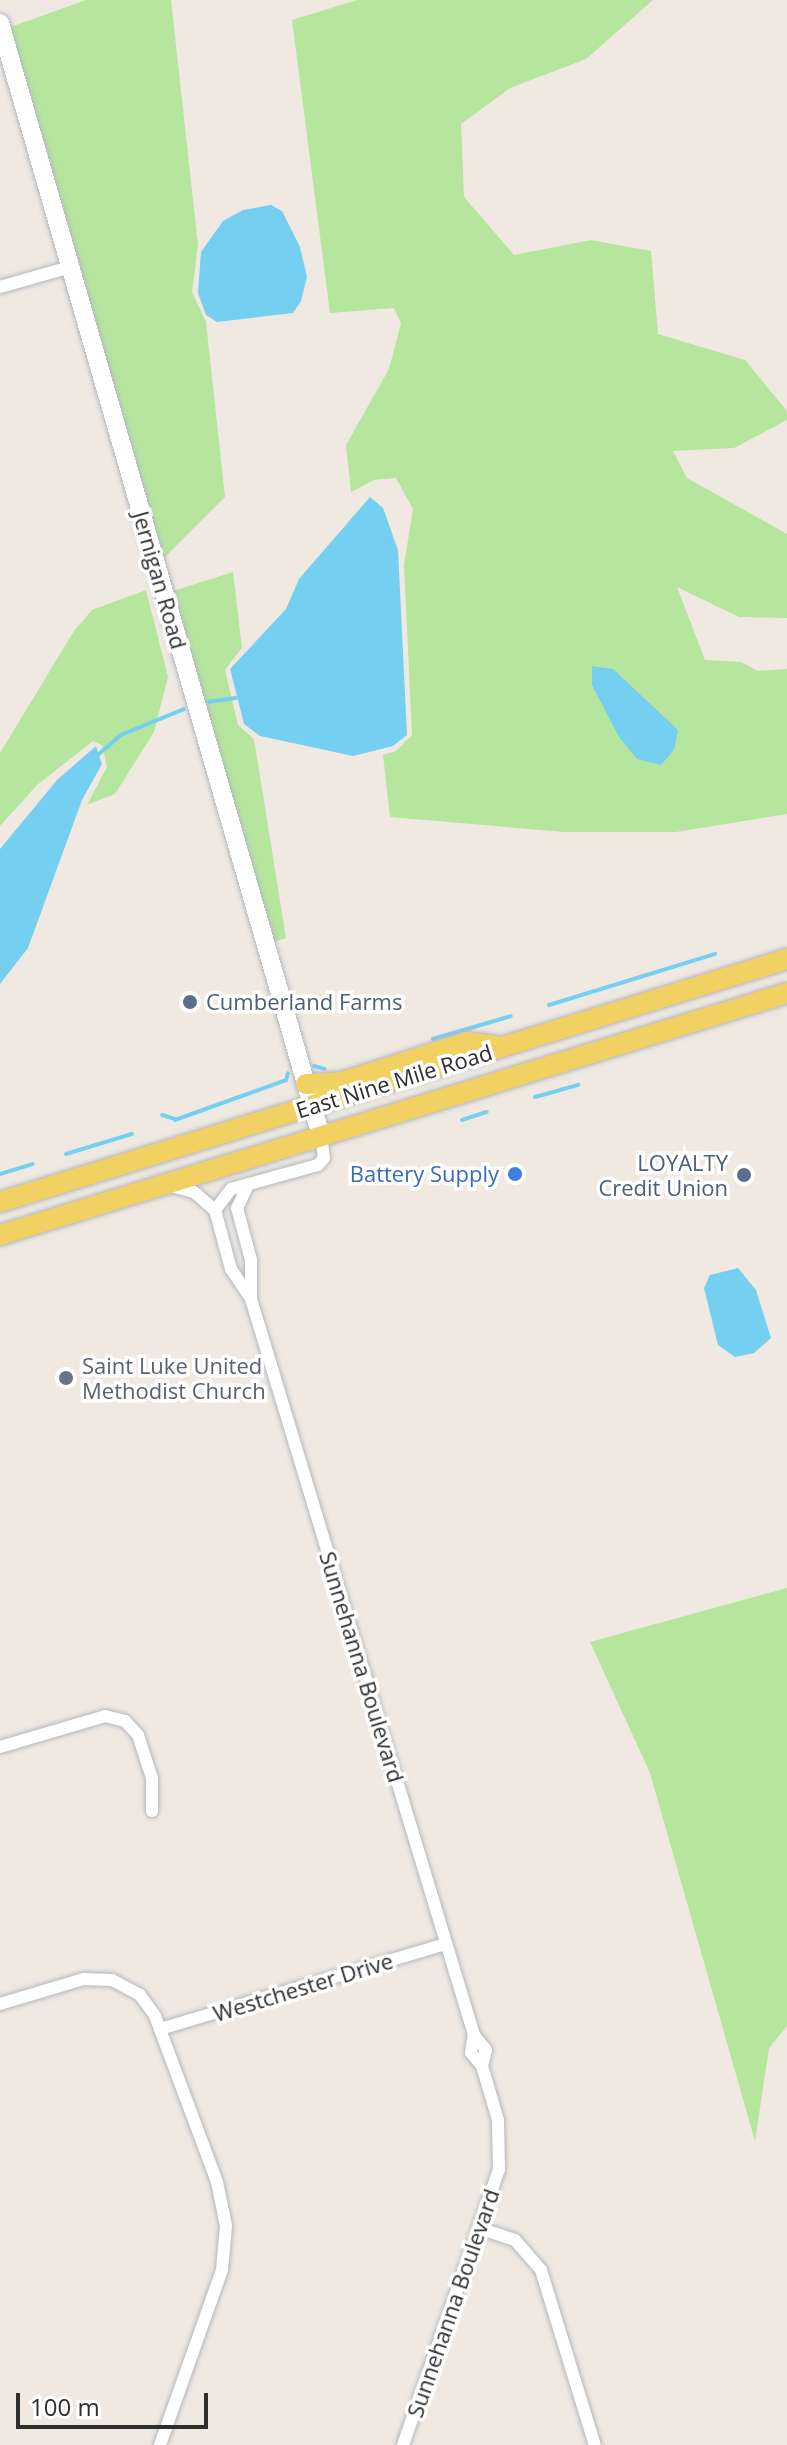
<!DOCTYPE html>
<style>
body{margin:0}
#map{position:relative;width:787px;height:2445px;overflow:hidden;background:#efe9e1;font-family:"Open Sans",sans-serif}
div>[style]{position:absolute}
.green>*{inset:0;background:#b6e59e}
.water>*{inset:0;background:#75cff0}
.stream>*{height:4px;margin:-2px;padding:0 2px;transform-origin:2px;border-radius:2px;background:#75cff0}
.roads{filter:drop-shadow(0 0 2px #b4b7c1) drop-shadow(0 0 2px #b4b7c1)}
.street>*{height:12px;margin:-6px;padding:0 6px;transform-origin:6px;border-radius:6px;background:#fff}
.secondary>*{height:18px;margin:-9px;padding:0 9px;transform-origin:9px;border-radius:9px;background:#fff}
.primary>*{height:20px;margin:-10px;padding:0 10px;transform-origin:10px;border-radius:10px;background:#f2d163}
.dots>*{width:22px;height:22px;translate:-50% -50%;box-sizing:border-box;border:4px solid #fff;border-radius:50%}
span{translate:-50% -50%;white-space:nowrap;text-align:center;line-height:1.15;-webkit-text-stroke:7px #fff;paint-order:stroke}
.street-label{font-size:22px;color:#2e2e2e}
.service-label{font-size:22px;color:#4e5e75}
.left{translate:0 -50%;text-align:left}
.right{translate:-100% -50%;text-align:right}
.shop-label{font-size:22px;color:#366cbe}
.worship-label{font-size:22px;color:#5b616d}
.scale{position:absolute;left:16px;top:2393px;width:192px;height:36px;box-sizing:border-box;border:4px solid #2e2e2e;border-top:0;padding-left:10px;font-size:24px;line-height:28px;white-space:nowrap;color:#2e2e2e;-webkit-text-stroke:6px #fff;paint-order:stroke}
</style>
<div id="map">
<div class="green">
<div style="clip-path:polygon(86px 0,171px 0,198px 245px,192px 292px,206px 322px,225px 497px,161px 561px,8px 28px)"></div>
<div style="clip-path:polygon(357px 0,653px 0,586px 59px,510px 88px,461px 124px,464px 197px,514px 255px,591px 240px,651px 251px,658px 334px,745px 360px,787px 411px,787px 420px,734px 448px,673px 451px,687px 478px,787px 534px,787px 618px,739px 617px,677px 587px,705px 660px,741px 662px,758px 671px,787px 669px,787px 814px,676px 832px,564px 832px,390px 817px,383px 755px,396px 751px,412px 735px,404px 565px,413px 509px,396px 478px,374px 480px,351px 492px,346px 445px,389px 369px,401px 323px,394px 308px,330px 313px,292px 20px)"></div>
<div style="clip-path:polygon(233px 572px,242px 648px,225px 670px,238px 725px,254px 739px,286px 938px,270px 943px,170px 592px)"></div>
<div style="clip-path:polygon(146px 590px,168px 677px,154px 732px,115px 794px,87px 805px,107px 767px,102px 745px,93px 741px,37px 785px,0 826px,0 753px,74px 631px,92px 610px)"></div>
<div style="clip-path:polygon(787px 1588px,787px 2026px,769px 2048px,755px 2141px,650px 1773px,590px 1642px)"></div>
</div>
<div class="water">
<div style="clip-path:polygon(271px 205px,282px 211px,300px 247px,307px 277px,301px 301px,293px 313px,217px 322px,206px 315px,198px 293px,201px 252px,223px 221px,243px 210px)"></div>
<div style="clip-path:polygon(370px 497px,383px 508px,398px 550px,407px 735px,393px 746px,353px 756px,260px 736px,244px 724px,230px 669px,286px 609px,299px 579px)"></div>
<div style="clip-path:polygon(592px 666px,613px 669px,678px 730px,674px 750px,661px 765px,637px 759px,619px 737px,592px 685px)"></div>
<div style="clip-path:polygon(96px 746px,102px 764px,82px 800px,28px 948px,0 984px,0 849px,57px 780px)"></div>
<div style="clip-path:polygon(738px 1268px,756px 1290px,771px 1338px,754px 1353px,735px 1357px,718px 1345px,704px 1288px,710px 1275px)"></div>
</div>
<div class="stream">
<div style="left:207px;top:702px;width:29px;rotate:-8deg"></div>
<div style="left:99px;top:754px;width:29px;rotate:-41deg"></div>
<div style="left:121px;top:735px;width:68px;rotate:-22.4deg"></div>
<div style="left:549px;top:1005px;width:174px;rotate:-17.1deg"></div>
<div style="left:433px;top:1039px;width:81px;rotate:-16.4deg"></div>
<div style="left:314px;top:1066px;width:11px;rotate:15deg"></div>
<div style="left:535px;top:1097px;width:45px;rotate:-15.6deg"></div>
<div style="left:162px;top:1115px;width:14px;rotate:17deg"></div>
<div style="left:175px;top:1120px;width:118px;rotate:-19.8deg"></div>
<div style="left:286px;top:1080px;width:7px;rotate:-74deg"></div>
<div style="left:462px;top:1120px;width:26px;rotate:-18deg"></div>
<div style="left:66px;top:1154px;width:69px;rotate:-16.9deg"></div>
<div style="left:0;top:1174px;width:34px;rotate:-17deg"></div>
</div>
<div class="roads">
<div class="street">
<div style="left:0;top:287px;width:73px;rotate:-15.9deg"></div>
<div style="left:321px;top:1136px;width:22px;rotate:82deg"></div>
<div style="left:324px;top:1158px;width:9px;rotate:131deg"></div>
<div style="left:318px;top:1165px;width:90px;rotate:164.6deg"></div>
<div style="left:231px;top:1189px;width:26px;rotate:127deg"></div>
<div style="left:215px;top:1210px;width:61px;rotate:74.8deg"></div>
<div style="left:231px;top:1269px;width:36px;rotate:56deg"></div>
<div style="left:251px;top:1299px;width:769px;rotate:73.14deg"></div>
<div style="left:171px;top:1186px;width:24px;rotate:15deg"></div>
<div style="left:194px;top:1192px;width:28px;rotate:41deg"></div>
<div style="left:247px;top:1187px;width:23px;rotate:115deg"></div>
<div style="left:237px;top:1208px;width:54px;rotate:74.9deg"></div>
<div style="left:251px;top:1260px;width:39px;rotate:90deg"></div>
<div style="left:0;top:1747px;width:109px;rotate:-16.4deg"></div>
<div style="left:105px;top:1716px;width:21px;rotate:14deg"></div>
<div style="left:125px;top:1721px;width:19px;rotate:47deg"></div>
<div style="left:138px;top:1735px;width:45px;rotate:72deg"></div>
<div style="left:152px;top:1778px;width:33px;rotate:90deg"></div>
<div style="left:0;top:2004px;width:88px;rotate:-16.6deg"></div>
<div style="left:84px;top:1979px;width:28px;rotate:2deg"></div>
<div style="left:112px;top:1980px;width:32px;rotate:28deg"></div>
<div style="left:140px;top:1995px;width:26px;rotate:54deg"></div>
<div style="left:155px;top:2016px;width:177px;rotate:69.5deg"></div>
<div style="left:217px;top:2182px;width:45px;rotate:78.4deg"></div>
<div style="left:226px;top:2226px;width:44px;rotate:95.2deg"></div>
<div style="left:222px;top:2270px;width:186px;rotate:109.5deg"></div>
<div style="left:160px;top:2029px;width:298px;rotate:-16.6deg"></div>
<div style="left:478px;top:2228px;width:39px;rotate:18deg"></div>
<div style="left:515px;top:2240px;width:40px;rotate:49deg"></div>
<div style="left:541px;top:2270px;width:183px;rotate:72.9deg"></div>
<div style="left:403px;top:2445px;width:292px;rotate:-70.8deg"></div>
<div style="left:499px;top:2169px;width:49px;rotate:-91.2deg"></div>
<div style="left:498px;top:2120px;width:56px;rotate:-106.5deg"></div>
<div style="left:482px;top:2066px;width:17px;rotate:-130deg"></div>
<div style="left:471px;top:2053px;width:18px;rotate:-81deg"></div>
<div style="left:474px;top:2035px;width:19px;rotate:51deg"></div>
<div style="left:486px;top:2050px;width:16px;rotate:104deg"></div>
</div>
<div class="secondary">
<div style="left:0;top:23px;width:1158px;rotate:73.91deg"></div>
</div>
<div class="primary">
<div style="left:306px;top:1084px;width:36px;rotate:-3deg"></div>
<div style="left:342px;top:1082px;width:131px;rotate:-17.7deg"></div>
<div style="left:467px;top:1042px;width:30px;rotate:8deg"></div>
<div style="left:0;top:1202px;width:824px;rotate:-17.16deg"></div>
<div style="left:0;top:1235px;width:823px;rotate:-17.09deg"></div>
</div>
</div>
<div class="dots">
<div style="left:190px;top:1002px;background:#5c6f8a"></div>
<div style="left:515px;top:1174px;background:#3f7fe0"></div>
<div style="left:744px;top:1175px;background:#5c6f8a"></div>
<div style="left:66px;top:1378px;background:#6b7280"></div>
</div>
<div class="street-label">
<span style="left:160px;top:580px;rotate:74deg">Jernigan Road</span>
<span style="left:394px;top:1081px;rotate:-17deg">East Nine Mile Road</span>
<span style="left:362px;top:1667px;rotate:73deg">Sunnehanna Boulevard</span>
<span style="left:303px;top:1987px;rotate:-17deg">Westchester Drive</span>
<span style="left:453px;top:2303px;rotate:-71deg">Sunnehanna Boulevard</span>
</div>
<div class="service-label">
<span class="left" style="left:206px;top:1002px">Cumberland Farms</span>
<span class="right" style="left:728px;top:1175px">LOYALTY<br>Credit Union</span>
</div>
<div class="shop-label">
<span class="right" style="left:499px;top:1174px">Battery Supply</span>
</div>
<div class="worship-label">
<span class="left" style="left:82px;top:1378px">Saint Luke United<br>Methodist Church</span>
</div>
<div class="scale">100 m</div>
</div>
